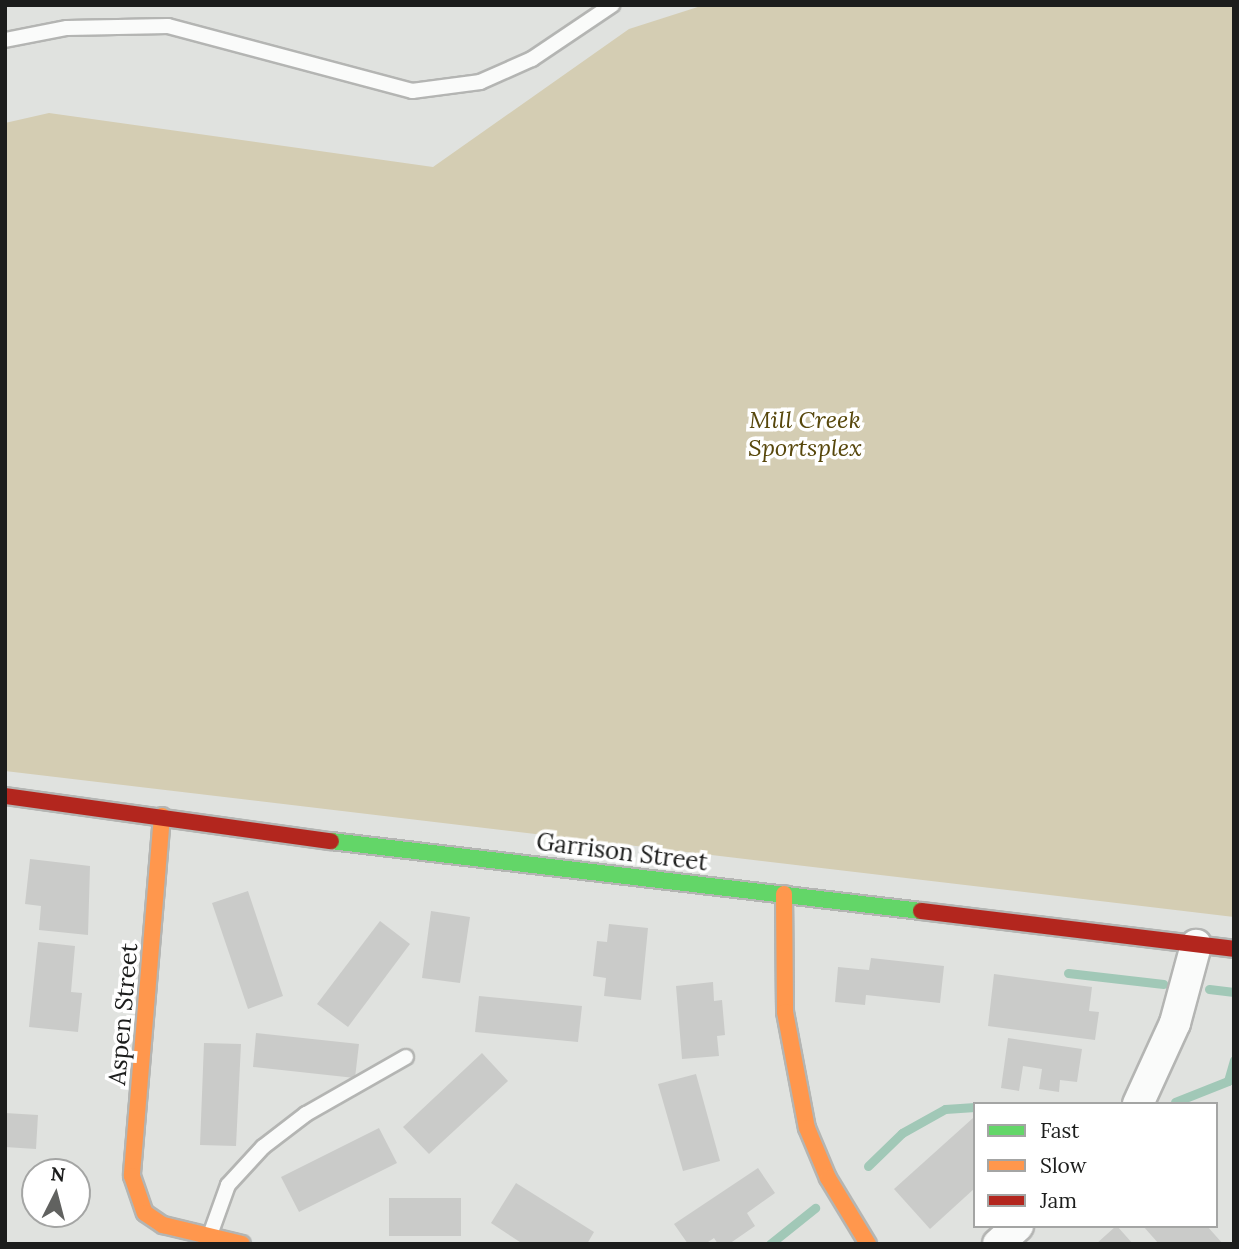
<!DOCTYPE html>
<html>
<head>
<meta charset="utf-8">
<style>
  body { margin:0 }
  #map { position:relative; width:1239px; height:1249px; overflow:hidden; background:#e0e2df; font-family:Lora,serif }
  div>[style] { position:absolute }
  .green>* { inset:0; background:#d4cdb3 }
  .stream>* { height:9px; margin:-4.5px; padding:0 4.5px; transform-origin:4.5px; border-radius:4.5px; background:#a1c8b7 }
  .building>* { inset:0; background:#cacbc9 }
  .roads { filter:drop-shadow(2px 0 #b4b5b3) drop-shadow(-2px 0 #b4b5b3) drop-shadow(0 2px #b4b5b3) drop-shadow(0 -2px #b4b5b3) }
  .lane>* { height:14px; margin:-7px; padding:0 7px; transform-origin:7px; border-radius:7px; background:#fafbfa }
  .street>* { height:30px; margin:-15px; padding:0 15px; transform-origin:15px; border-radius:15px; background:#fafbfa }
  .fast>* { height:16px; margin:-8px; padding:0 8px; transform-origin:8px; border-radius:8px; background:#63d668 }
  .slow>* { height:16px; margin:-8px; padding:0 8px; transform-origin:8px; border-radius:8px; background:#ff974d }
  .jam>* { height:16px; margin:-8px; padding:0 8px; transform-origin:8px; border-radius:8px; background:#b3261e }
  span { translate:-50% -50%; white-space:nowrap; text-align:center; line-height:1.15; -webkit-text-stroke:7px #fff; paint-order:stroke }
  .park-label { font-size:24px; color:#57470b; font-style:italic }
  .street-label { font-size:24px; color:#1c1d1c }
  .frame { position:absolute; inset:0; border:7px solid #1c1d1c; pointer-events:none }
  .legend { position:absolute; left:973px; top:1102px; width:245px; height:126px; box-sizing:border-box; background:#fff; border:2px solid #a4a5a4; margin:0; padding:9px 12px; list-style:none; font-size:21px; color:#1c1d1c }
  .legend li { display:flex; align-items:center; gap:14px; height:35px }
  .legend b { width:35px; border:2px solid #a4a5a4 }
  .north { position:absolute; left:21px; top:1158px; width:70px; height:70px; box-sizing:border-box; background:#fff; border:2px solid #a4a5a4; border-radius:50%; rotate:6deg; font-size:19px; font-weight:700; line-height:28px; text-align:center; color:#1c1d1c }
  .north::after { content:''; display:block; margin:auto; width:24px; height:32px; background:#616260; clip-path:polygon(50% 0,100% 100%,50% 72%,0 100%) }
</style>
</head>
<body>
<div id="map">
  <div class="green">
    <i style="clip-path:polygon(704px 5px,1234px 5px,1234px 917px,5px 771px,5px 123px,49px 113px,433px 167px,629px 29px)"></i>
  </div>
  <div class="stream">
    <i style="left:1068px;top:973px;width:96px;rotate:6.6deg"></i>
    <i style="left:1209px;top:989px;width:25px;rotate:7deg"></i>
    <i style="left:1175px;top:1102px;width:57px;rotate:-21.6deg"></i>
    <i style="left:1228px;top:1081px;width:22px;rotate:-74deg"></i>
    <i style="left:868px;top:1166px;width:47px;rotate:-44.1deg"></i>
    <i style="left:902px;top:1133px;width:49px;rotate:-29.2deg"></i>
    <i style="left:945px;top:1109px;width:30px;rotate:-4deg"></i>
    <i style="left:770px;top:1244px;width:58px;rotate:-38.7deg"></i>
  </div>
  <div class="building">
    <i style="clip-path:polygon(30px 859px,90px 866px,88px 935px,39px 930px,41px 906px,25px 904px)"></i>
    <i style="clip-path:polygon(248px 891px,283px 996px,248px 1009px,212px 903px)"></i>
    <i style="clip-path:polygon(431px 911px,470px 917px,460px 983px,422px 978px)"></i>
    <i style="clip-path:polygon(380px 921px,410px 944px,348px 1027px,317px 1004px)"></i>
    <i style="clip-path:polygon(609px 924px,648px 928px,641px 1000px,604px 996px,606px 978px,593px 976px,597px 941px,607px 942px)"></i>
    <i style="clip-path:polygon(38px 942px,75px 946px,71px 992px,82px 993px,78px 1032px,29px 1027px)"></i>
    <i style="clip-path:polygon(871px 958px,944px 966px,940px 1003px,866px 995px,865px 1005px,835px 1002px,838px 967px,869px 970px)"></i>
    <i style="clip-path:polygon(994px 974px,1092px 987px,1089px 1011px,1099px 1012px,1095px 1040px,988px 1026px)"></i>
    <i style="clip-path:polygon(713px 982px,714px 1001px,722px 1000px,725px 1035px,717px 1036px,719px 1056px,682px 1059px,676px 986px)"></i>
    <i style="clip-path:polygon(479px 996px,582px 1006px,578px 1042px,475px 1032px)"></i>
    <i style="clip-path:polygon(256px 1033px,359px 1044px,355px 1078px,253px 1067px)"></i>
    <i style="clip-path:polygon(1008px 1038px,1082px 1049px,1077px 1082px,1060px 1080px,1059px 1092px,1039px 1089px,1042px 1069px,1023px 1066px,1019px 1091px,1001px 1088px)"></i>
    <i style="clip-path:polygon(204px 1043px,241px 1044px,236px 1146px,200px 1145px)"></i>
    <i style="clip-path:polygon(482px 1053px,508px 1081px,429px 1154px,403px 1127px)"></i>
    <i style="clip-path:polygon(696px 1074px,720px 1161px,683px 1171px,658px 1084px)"></i>
    <i style="clip-path:polygon(5px 1113px,38px 1115px,36px 1149px,5px 1147px)"></i>
    <i style="clip-path:polygon(973px 1118px,975px 1188px,930px 1229px,894px 1189px)"></i>
    <i style="clip-path:polygon(379px 1128px,397px 1163px,299px 1212px,281px 1177px)"></i>
    <i style="clip-path:polygon(758px 1168px,775px 1193px,747px 1213px,755px 1226px,729px 1244px,718px 1244px,714px 1238px,705px 1244px,688px 1244px,674px 1224px)"></i>
    <i style="clip-path:polygon(516px 1183px,594px 1232px,587px 1244px,523px 1244px,491px 1223px)"></i>
    <i style="clip-path:polygon(389px 1198px,461px 1198px,461px 1236px,389px 1236px)"></i>
    <i style="clip-path:polygon(1117px 1226px,1133px 1244px,1096px 1244px,1116px 1226px)"></i>
    <i style="clip-path:polygon(1143px 1226px,1207px 1226px,1223px 1244px,1159px 1244px)"></i>
  </div>
  <div class="roads">
    <div class="lane">
      <i style="left:5px;top:40px;width:63px;rotate:-11deg"></i>
      <i style="left:67px;top:28px;width:101px;rotate:-1.1deg"></i>
      <i style="left:168px;top:26px;width:253px;rotate:14.9deg"></i>
      <i style="left:412px;top:91px;width:69px;rotate:-7.5deg"></i>
      <i style="left:480px;top:82px;width:57px;rotate:-23.9deg"></i>
      <i style="left:532px;top:59px;width:97px;rotate:-34deg"></i>
      <i style="left:210px;top:1235px;width:53px;rotate:-70.2deg"></i>
      <i style="left:228px;top:1185px;width:52px;rotate:-47.4deg"></i>
      <i style="left:263px;top:1147px;width:54px;rotate:-37.5deg"></i>
      <i style="left:306px;top:1114px;width:115px;rotate:-29.7deg"></i>
    </div>
    <div class="street">
      <i style="left:1138px;top:1104px;width:89px;rotate:-65.4deg"></i>
      <i style="left:1175px;top:1023px;width:81px;rotate:-74.9deg"></i>
      <i style="left:998px;top:1244px;width:27px;rotate:-42deg"></i>
    </div>
    <div class="fast">
      <i style="left:331px;top:841px;width:594px;rotate:6.77deg"></i>
    </div>
    <div class="slow">
      <i style="left:162px;top:816px;width:361px;rotate:94.8deg"></i>
      <i style="left:132px;top:1176px;width:39px;rotate:71deg"></i>
      <i style="left:145px;top:1213px;width:22px;rotate:34deg"></i>
      <i style="left:163px;top:1225px;width:81px;rotate:13.5deg"></i>
      <i style="left:784px;top:894px;width:118px;rotate:89.5deg"></i>
      <i style="left:785px;top:1012px;width:118px;rotate:79.3deg"></i>
      <i style="left:807px;top:1128px;width:54px;rotate:67.2deg"></i>
      <i style="left:828px;top:1178px;width:77px;rotate:58.8deg"></i>
    </div>
    <div class="jam">
      <i style="left:5px;top:796px;width:329px;rotate:7.9deg"></i>
      <i style="left:921px;top:911px;width:315px;rotate:6.9deg"></i>
    </div>
  </div>
  <div class="park-label">
    <span style="left:805px;top:434px">Mill Creek<br>Sportsplex</span>
  </div>
  <div class="street-label">
    <span style="left:622px;top:852px;rotate:7deg">Garrison Street</span>
    <span style="left:123px;top:1014px;rotate:-85deg">Aspen Street</span>
  </div>
  <div class="frame"></div>
  <ul class="legend">
  <li><b style="height:9px;background:#63d668"></b>Fast</li>
  <li><b style="height:9px;background:#ff974d"></b>Slow</li>
  <li><b style="height:9px;background:#b3261e"></b>Jam</li>
  </ul>
  <div class="north">N</div>
</div>
</body>
</html>
